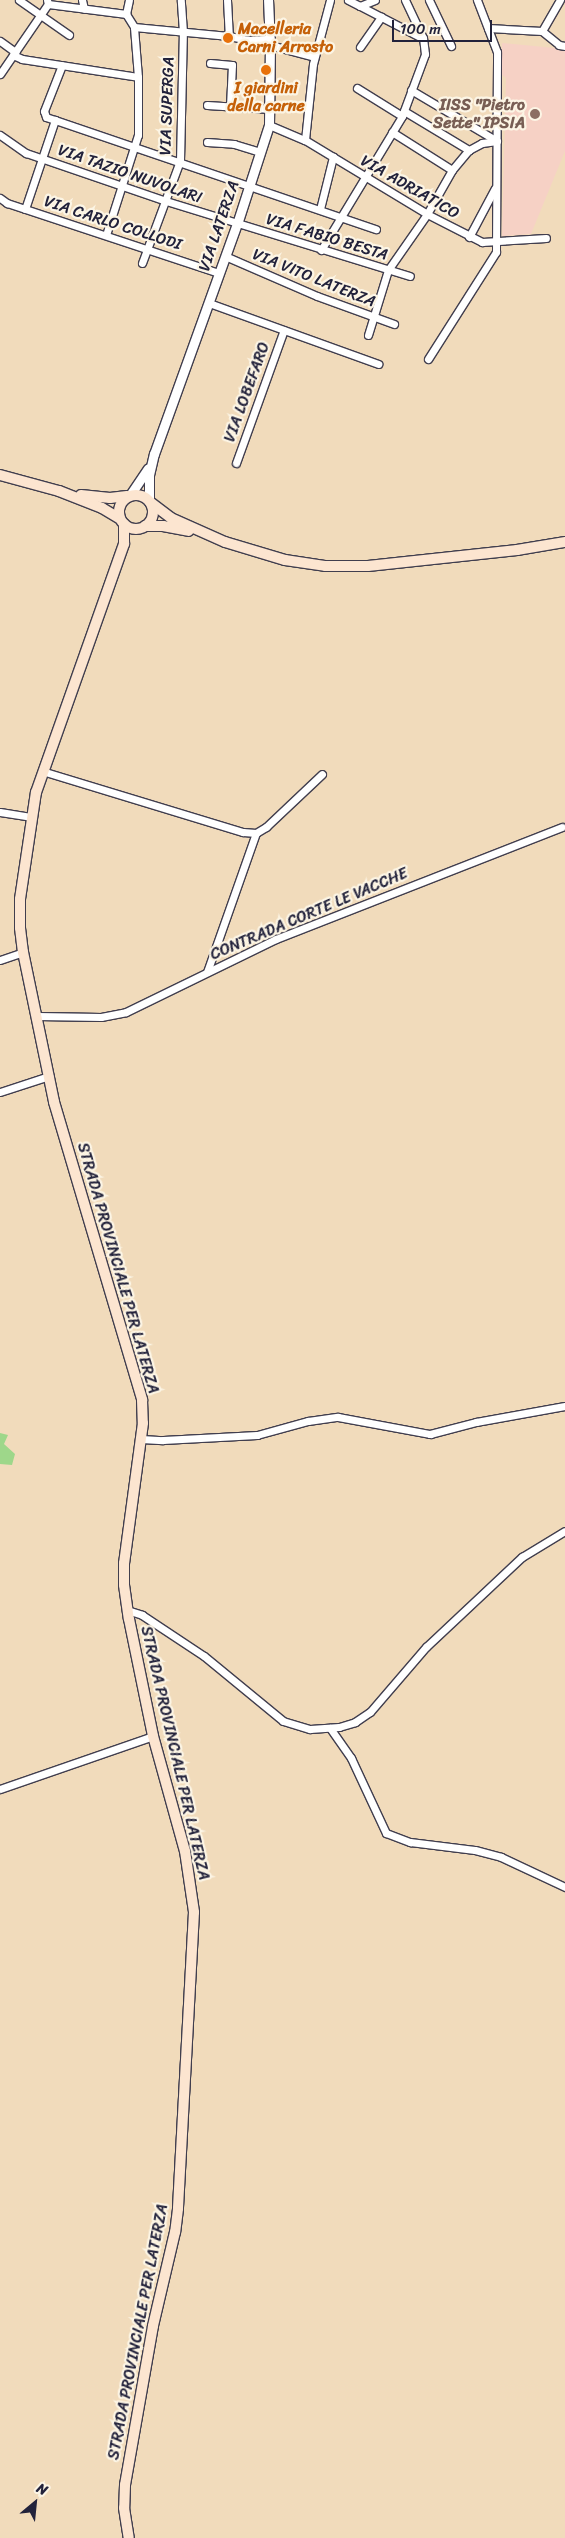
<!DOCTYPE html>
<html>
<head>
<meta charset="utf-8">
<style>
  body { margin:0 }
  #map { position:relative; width:565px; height:2538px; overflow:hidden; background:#f1dbbb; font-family:Sriracha,sans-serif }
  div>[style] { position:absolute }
  .built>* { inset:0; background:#f6d1c5 }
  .green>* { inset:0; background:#9ed78a }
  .roads { filter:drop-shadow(1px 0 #413e4e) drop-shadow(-1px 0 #413e4e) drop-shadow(0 1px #413e4e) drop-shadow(0 -1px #413e4e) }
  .minor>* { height:7px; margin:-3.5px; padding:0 3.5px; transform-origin:3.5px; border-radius:3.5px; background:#fff }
  .tertiary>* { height:9px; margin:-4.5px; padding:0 4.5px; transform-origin:4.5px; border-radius:4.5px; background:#fff }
  .secondary>* { height:10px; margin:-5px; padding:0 5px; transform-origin:5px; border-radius:5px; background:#fce5d0 }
  .secondary>.ring { margin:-5px; padding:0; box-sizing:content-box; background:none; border:10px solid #fce5d0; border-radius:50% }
  .dots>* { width:14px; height:14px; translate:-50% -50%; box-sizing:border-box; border:2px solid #fcf5e5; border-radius:50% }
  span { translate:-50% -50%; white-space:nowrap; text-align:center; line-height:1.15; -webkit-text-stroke:4.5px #fcf5e5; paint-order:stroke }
  .food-label { font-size:16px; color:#c56008; font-weight:700 }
  .left { translate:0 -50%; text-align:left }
  .education-label { font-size:16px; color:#785e54; font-weight:700 }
  .right { translate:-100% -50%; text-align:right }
  .street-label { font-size:16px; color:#22223b }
  .north { position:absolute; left:10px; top:2478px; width:50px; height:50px; -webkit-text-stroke:4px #fcf5e5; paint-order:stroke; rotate:28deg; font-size:14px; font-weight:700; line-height:20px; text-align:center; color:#22223b }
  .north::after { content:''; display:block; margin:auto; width:18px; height:22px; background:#22223b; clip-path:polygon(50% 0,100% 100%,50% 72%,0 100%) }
  .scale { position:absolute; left:392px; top:20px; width:100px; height:22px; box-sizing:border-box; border:2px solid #22223b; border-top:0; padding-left:6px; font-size:15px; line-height:18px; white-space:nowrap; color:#22223b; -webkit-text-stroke:4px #fcf5e5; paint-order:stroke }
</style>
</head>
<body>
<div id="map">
  <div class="built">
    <i style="clip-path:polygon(502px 43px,565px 49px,565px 151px,531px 234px,502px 236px,506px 78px,501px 74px)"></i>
  </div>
  <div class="green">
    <i style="clip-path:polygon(0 1433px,8px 1435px,4px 1444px,15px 1454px,12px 1465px,0 1464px)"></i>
  </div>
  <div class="roads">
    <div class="minor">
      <i style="left:19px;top:0;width:61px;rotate:35deg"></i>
      <i style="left:82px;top:0;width:9px;rotate:77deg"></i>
      <i style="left:227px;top:0;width:36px;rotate:87deg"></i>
      <i style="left:348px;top:0;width:13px;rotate:27deg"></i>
      <i style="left:360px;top:6px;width:16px;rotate:-22deg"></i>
      <i style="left:429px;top:0;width:51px;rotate:64.4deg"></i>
      <i style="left:48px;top:4px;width:79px;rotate:7.3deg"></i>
      <i style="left:126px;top:14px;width:15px;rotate:58deg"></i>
      <i style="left:134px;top:27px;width:95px;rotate:5.4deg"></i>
      <i style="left:229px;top:36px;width:19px;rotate:12deg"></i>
      <i style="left:248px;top:40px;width:22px;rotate:-3deg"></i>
      <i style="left:360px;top:6px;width:70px;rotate:27.3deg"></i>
      <i style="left:126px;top:14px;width:14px;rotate:-78deg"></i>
      <i style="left:488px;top:28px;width:54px;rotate:3.2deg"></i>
      <i style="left:542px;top:31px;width:22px;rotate:39deg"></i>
      <i style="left:559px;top:45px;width:6px;rotate:9deg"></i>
      <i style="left:542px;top:31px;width:36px;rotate:-60deg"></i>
      <i style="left:0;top:41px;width:19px;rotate:36deg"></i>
      <i style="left:270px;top:45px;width:42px;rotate:15deg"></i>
      <i style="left:360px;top:47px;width:37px;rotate:-55deg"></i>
      <i style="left:13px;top:55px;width:10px;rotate:24deg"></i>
      <i style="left:22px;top:59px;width:117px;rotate:8.8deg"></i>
      <i style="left:210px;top:63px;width:22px;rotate:5deg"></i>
      <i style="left:232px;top:65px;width:41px;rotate:92.8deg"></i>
      <i style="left:0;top:74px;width:85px;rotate:-55.6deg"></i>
      <i style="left:48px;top:4px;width:4px;rotate:-104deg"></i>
      <i style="left:357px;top:88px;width:53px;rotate:31.9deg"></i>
      <i style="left:411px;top:90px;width:100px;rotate:30.7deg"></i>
      <i style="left:207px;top:105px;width:63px;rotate:3.6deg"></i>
      <i style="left:404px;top:111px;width:76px;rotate:31deg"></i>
      <i style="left:55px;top:120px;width:339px;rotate:18.8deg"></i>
      <i style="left:269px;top:125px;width:39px;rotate:23deg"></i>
      <i style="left:305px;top:140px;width:143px;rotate:31.2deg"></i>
      <i style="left:427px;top:214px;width:62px;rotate:27deg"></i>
      <i style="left:482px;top:242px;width:64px;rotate:-3.6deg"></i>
      <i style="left:392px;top:132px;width:71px;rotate:32.3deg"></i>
      <i style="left:0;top:135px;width:32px;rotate:35deg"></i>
      <i style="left:26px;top:153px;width:148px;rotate:18.9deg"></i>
      <i style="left:166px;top:201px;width:255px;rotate:17.1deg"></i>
      <i style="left:305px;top:140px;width:76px;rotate:-84deg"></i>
      <i style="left:313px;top:64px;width:66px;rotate:-75.1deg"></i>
      <i style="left:207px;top:142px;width:27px;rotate:4deg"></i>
      <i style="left:234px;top:144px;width:27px;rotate:17deg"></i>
      <i style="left:0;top:198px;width:9px;rotate:36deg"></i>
      <i style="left:7px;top:203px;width:223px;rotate:18.3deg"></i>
      <i style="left:25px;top:209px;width:94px;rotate:-71.4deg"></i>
      <i style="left:55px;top:120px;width:9px;rotate:-162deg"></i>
      <i style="left:46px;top:117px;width:6px;rotate:-108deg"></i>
      <i style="left:44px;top:111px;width:49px;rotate:-68.6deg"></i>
      <i style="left:320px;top:209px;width:54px;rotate:-76deg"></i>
      <i style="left:106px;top:235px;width:105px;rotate:-72.3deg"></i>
      <i style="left:138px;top:135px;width:58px;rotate:-90deg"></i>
      <i style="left:138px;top:77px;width:50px;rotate:-94.6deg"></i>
      <i style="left:469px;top:237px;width:55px;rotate:-62deg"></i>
      <i style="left:321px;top:250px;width:157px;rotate:-58.8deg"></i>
      <i style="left:402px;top:116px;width:66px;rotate:-69.6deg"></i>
      <i style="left:425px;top:54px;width:16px;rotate:-97deg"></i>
      <i style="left:423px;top:38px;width:42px;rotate:-115.3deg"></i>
      <i style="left:225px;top:256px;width:100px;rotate:23.5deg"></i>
      <i style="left:317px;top:296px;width:82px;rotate:20deg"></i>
      <i style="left:142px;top:263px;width:109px;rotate:-69.6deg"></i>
      <i style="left:180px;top:161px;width:129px;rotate:-88.7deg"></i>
      <i style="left:183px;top:32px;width:32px;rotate:-94deg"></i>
      <i style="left:209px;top:303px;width:180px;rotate:19.8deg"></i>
      <i style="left:368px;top:335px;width:68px;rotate:-72.9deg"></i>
      <i style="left:388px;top:270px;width:68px;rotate:-55.1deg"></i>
      <i style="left:427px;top:214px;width:51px;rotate:-60.4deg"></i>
      <i style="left:452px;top:170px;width:26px;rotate:-50deg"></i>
      <i style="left:469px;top:150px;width:15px;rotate:-28deg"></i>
      <i style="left:482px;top:143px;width:15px;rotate:-8deg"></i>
      <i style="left:428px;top:359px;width:127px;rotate:-57.6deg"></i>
      <i style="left:496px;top:252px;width:200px;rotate:-89.7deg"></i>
      <i style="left:497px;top:52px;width:56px;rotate:-111deg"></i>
      <i style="left:236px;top:463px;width:141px;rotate:-70.2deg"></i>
      <i style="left:42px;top:771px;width:210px;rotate:16.9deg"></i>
      <i style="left:243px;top:832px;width:13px;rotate:4deg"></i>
      <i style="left:256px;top:833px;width:12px;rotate:-31deg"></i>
      <i style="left:266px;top:827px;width:77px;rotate:-43.4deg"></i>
      <i style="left:0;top:812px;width:31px;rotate:9deg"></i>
      <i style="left:0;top:960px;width:24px;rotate:-19deg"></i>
      <i style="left:207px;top:972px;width:147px;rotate:-70.6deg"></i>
      <i style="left:37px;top:1016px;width:64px;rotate:0.9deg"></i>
      <i style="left:101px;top:1017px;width:25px;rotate:-11deg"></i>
      <i style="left:126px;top:1012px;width:167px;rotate:-26deg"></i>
      <i style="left:276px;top:939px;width:307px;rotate:-21.4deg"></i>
      <i style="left:0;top:1092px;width:52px;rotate:-18.1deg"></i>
      <i style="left:141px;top:1439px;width:22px;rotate:3deg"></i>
      <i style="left:163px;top:1440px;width:94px;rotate:-3deg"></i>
      <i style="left:257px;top:1435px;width:53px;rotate:-15.4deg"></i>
      <i style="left:308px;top:1421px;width:30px;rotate:-8deg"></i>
      <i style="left:338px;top:1417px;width:94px;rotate:10.5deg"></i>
      <i style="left:430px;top:1434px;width:48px;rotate:-14.6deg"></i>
      <i style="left:476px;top:1422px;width:90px;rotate:-10.2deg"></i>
      <i style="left:127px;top:1610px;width:16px;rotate:18deg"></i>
      <i style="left:142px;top:1615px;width:74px;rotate:33.5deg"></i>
      <i style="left:204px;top:1656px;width:102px;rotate:39.4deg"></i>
      <i style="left:283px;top:1721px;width:28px;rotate:17deg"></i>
      <i style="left:310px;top:1729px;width:29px;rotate:-4deg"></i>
      <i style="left:339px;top:1727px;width:17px;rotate:-17deg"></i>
      <i style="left:355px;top:1722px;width:18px;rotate:-34deg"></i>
      <i style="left:370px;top:1712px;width:86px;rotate:-49.3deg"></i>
      <i style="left:426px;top:1647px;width:132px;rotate:-43.2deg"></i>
      <i style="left:522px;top:1557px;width:50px;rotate:-31.2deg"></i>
      <i style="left:330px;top:1728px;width:37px;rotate:55deg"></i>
      <i style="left:351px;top:1758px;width:83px;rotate:65deg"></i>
      <i style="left:386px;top:1833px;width:26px;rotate:21deg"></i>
      <i style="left:410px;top:1842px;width:65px;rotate:7deg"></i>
      <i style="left:475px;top:1850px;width:27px;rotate:15deg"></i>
      <i style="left:501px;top:1857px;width:71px;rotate:25.1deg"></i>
      <i style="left:0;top:1789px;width:162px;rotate:-19.1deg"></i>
    </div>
    <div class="tertiary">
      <i style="left:130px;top:495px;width:32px;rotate:-56deg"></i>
      <i style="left:149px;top:501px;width:26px;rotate:-90deg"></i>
      <i style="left:149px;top:475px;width:22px;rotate:-77deg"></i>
      <i style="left:154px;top:454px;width:245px;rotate:-70.2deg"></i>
      <i style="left:237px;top:224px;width:104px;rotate:-72.1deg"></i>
      <i style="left:269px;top:125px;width:80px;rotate:-89.3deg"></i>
      <i style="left:270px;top:45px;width:45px;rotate:-92.5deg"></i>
    </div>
    <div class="secondary">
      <i style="left:0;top:475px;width:61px;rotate:15.2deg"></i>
      <i style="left:59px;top:491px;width:46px;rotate:21.6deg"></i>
      <i style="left:102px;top:508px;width:21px;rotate:31deg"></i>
      <i class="ring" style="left:119px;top:495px;width:24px;height:24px"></i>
      <i style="left:81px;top:495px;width:29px;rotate:6deg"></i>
      <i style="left:110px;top:498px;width:17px;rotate:-7deg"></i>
      <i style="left:150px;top:502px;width:26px;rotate:37deg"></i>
      <i style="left:171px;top:518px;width:59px;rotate:24deg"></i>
      <i style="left:225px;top:542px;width:63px;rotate:16.7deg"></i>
      <i style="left:285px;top:560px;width:40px;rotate:8.5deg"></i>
      <i style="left:325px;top:566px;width:43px"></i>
      <i style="left:368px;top:566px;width:150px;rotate:-6.1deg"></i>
      <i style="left:517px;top:550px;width:49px;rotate:-9.5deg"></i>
      <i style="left:124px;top:524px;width:20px;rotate:90deg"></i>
      <i style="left:124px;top:544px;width:263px;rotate:109.5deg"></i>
      <i style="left:36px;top:792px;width:108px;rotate:98.5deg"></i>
      <i style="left:20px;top:899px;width:29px;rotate:90deg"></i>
      <i style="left:20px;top:928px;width:24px;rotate:83deg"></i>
      <i style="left:23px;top:952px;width:153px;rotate:78.3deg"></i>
      <i style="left:54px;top:1102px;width:311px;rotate:73.5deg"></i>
      <i style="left:142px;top:1400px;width:23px;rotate:88deg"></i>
      <i style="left:143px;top:1423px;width:141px;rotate:97.7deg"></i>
      <i style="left:124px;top:1563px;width:22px;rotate:90deg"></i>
      <i style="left:124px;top:1585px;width:34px;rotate:82deg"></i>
      <i style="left:129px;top:1619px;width:119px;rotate:78.4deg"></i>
      <i style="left:153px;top:1736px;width:119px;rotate:74.5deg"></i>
      <i style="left:185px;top:1851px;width:62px;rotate:81.6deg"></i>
      <i style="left:194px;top:1912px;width:297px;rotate:93.1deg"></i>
      <i style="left:178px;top:2209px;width:23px;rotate:97deg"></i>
      <i style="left:175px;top:2232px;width:97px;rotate:103.2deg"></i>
      <i style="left:153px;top:2326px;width:161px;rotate:100deg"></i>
      <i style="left:125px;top:2485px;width:23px;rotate:92deg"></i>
      <i style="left:124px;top:2508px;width:30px;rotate:81deg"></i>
      <i style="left:145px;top:526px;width:18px"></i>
      <i style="left:163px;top:526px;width:26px;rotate:11deg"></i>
    </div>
  </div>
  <div class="dots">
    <i style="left:228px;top:38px;background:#e8710a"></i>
    <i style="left:266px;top:70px;background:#e8710a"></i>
    <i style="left:535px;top:114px;background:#8d6e63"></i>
  </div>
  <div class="food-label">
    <span class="left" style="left:238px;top:38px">Macelleria<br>Carni Arrosto</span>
    <span style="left:266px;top:97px">I giardini<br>della carne</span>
  </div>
  <div class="education-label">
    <span class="right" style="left:525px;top:114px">IISS "Pietro<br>Sette" IPSIA</span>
  </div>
  <div class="street-label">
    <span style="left:167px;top:106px;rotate:-88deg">VIA SUPERGA</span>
    <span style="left:130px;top:174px;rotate:19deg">VIA TAZIO NUVOLARI</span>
    <span style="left:410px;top:187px;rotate:30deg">VIA ADRIATICO</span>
    <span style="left:113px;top:223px;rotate:18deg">VIA CARLO COLLODI</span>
    <span style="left:219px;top:226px;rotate:-71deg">VIA LATERZA</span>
    <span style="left:327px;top:237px;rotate:17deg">VIA FABIO BESTA</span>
    <span style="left:314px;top:278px;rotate:22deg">VIA VITO LATERZA</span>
    <span style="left:247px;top:392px;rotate:-70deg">VIA LOBEFARO</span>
    <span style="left:309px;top:914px;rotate:-23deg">CONTRADA CORTE LE VACCHE</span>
    <span style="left:118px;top:1268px;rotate:74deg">STRADA PROVINCIALE PER LATERZA</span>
    <span style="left:175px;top:1753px;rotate:77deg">STRADA PROVINCIALE PER LATERZA</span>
    <span style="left:138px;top:2332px;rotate:-79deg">STRADA PROVINCIALE PER LATERZA</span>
  </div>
  <div class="north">N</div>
  <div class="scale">100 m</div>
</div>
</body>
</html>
